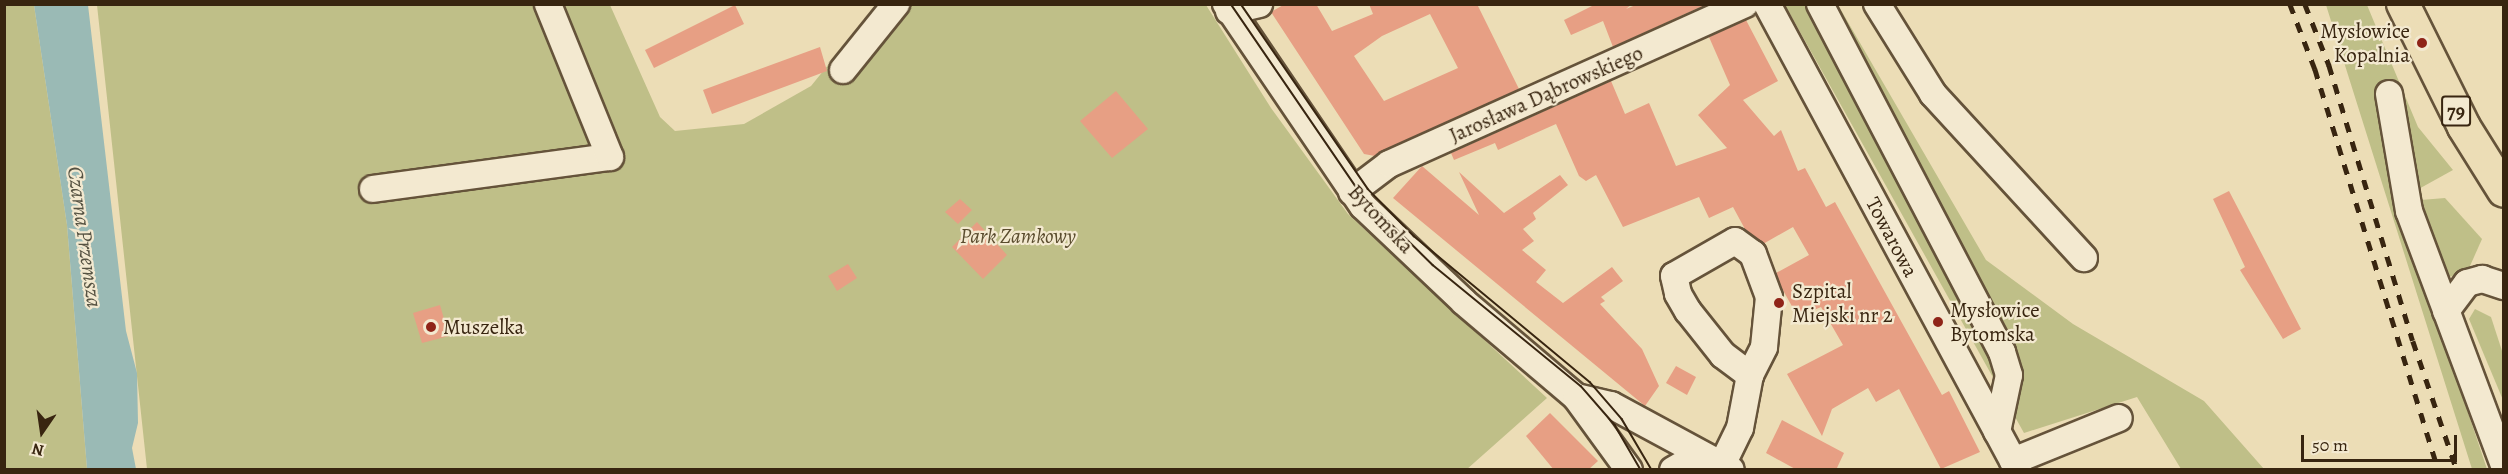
<!DOCTYPE html>
<html>
<head>
<meta charset="utf-8">
<style>
  body { margin:0 }
  #map { position:relative; width:2508px; height:474px; overflow:hidden; background:#ecddb6; font-family:Alegreya,serif }
  div>[style] { position:absolute }
  .green>* { inset:0; background:#bfbf88 }
  .water>* { inset:0; background:#9abab5 }
  .building>* { inset:0; background:#e79f84 }
  .roads { filter:drop-shadow(2px 0 #65533a) drop-shadow(-2px 0 #65533a) drop-shadow(0 2px #65533a) drop-shadow(0 -2px #65533a) }
  .minor>* { height:26px; margin:-13px; padding:0 13px; transform-origin:13px; border-radius:13px; background:#f3e9d0 }
  .major>* { height:32px; margin:-16px; padding:0 16px; transform-origin:16px; border-radius:16px; background:#ecddb6 }
  .tram>* { height:1.5px; margin:-0.75px; padding:0 0.75px; transform-origin:0.75px; border-radius:0.75px; background:#382510 }
  .rail>* { height:4.5px; margin-top:-2.25px; transform-origin:0; background:repeating-linear-gradient(90deg,#382510 0 10px,transparent 0 20px) }
  .dots>* { width:16px; height:16px; translate:-50% -50%; box-sizing:border-box; border:3px solid #f3e9d0; border-radius:50% }
  span { translate:-50% -50%; white-space:nowrap; text-align:center; line-height:1.15; -webkit-text-stroke:4.5px #f3e9d0; paint-order:stroke }
  .shield-label span { padding:2px 4px; background:#f3e9d0; border:2px solid; border-radius:4px; -webkit-text-stroke-width:0 }
  .shield-label { font-size:20px; color:#382510; font-weight:700 }
  .poi-label { font-size:21px; color:#382510 }
  .right { translate:-100% -50%; text-align:right }
  .left { translate:0 -50%; text-align:left }
  .street-label { font-size:21px; color:#382510 }
  .park-label { font-size:21px; color:#5a4c2e; font-style:italic }
  .water-label { font-size:22px; color:#555242; font-style:italic }
  .frame { position:absolute; inset:0; border:6px solid #382510; pointer-events:none }
  .north { position:absolute; left:12px; top:402px; width:60px; height:60px; -webkit-text-stroke:4px #f3e9d0; paint-order:stroke; rotate:193deg; font-size:16px; font-weight:700; line-height:24px; text-align:center; color:#382510 }
  .north::after { content:''; display:block; margin:auto; width:21px; height:27px; background:#382510; clip-path:polygon(50% 0,100% 100%,50% 72%,0 100%) }
  .scale { position:absolute; left:2301px; top:435px; width:156px; height:27px; box-sizing:border-box; border:3px solid #382510; border-top:0; padding-left:8px; font-size:18px; line-height:21px; white-space:nowrap; color:#382510; -webkit-text-stroke:4px #f3e9d0; paint-order:stroke }
</style>
</head>
<body>
<div id="map">
  <div class="green">
    <i style="clip-path:polygon(4px 5px,34px 5px,67px 225px,87px 469px,5px 469px)"></i>
    <i style="clip-path:polygon(97px 5px,610px 5px,660px 117px,675px 131px,744px 124px,811px 86px,877px 5px,1206px 5px,1271px 108px,1348px 214px,1547px 398px,1466px 470px,147px 469px)"></i>
    <i style="clip-path:polygon(1785px 5px,1838px 5px,1986px 260px,2073px 324px,2204px 401px,2264px 469px,2181px 469px,2137px 397px,2024px 433px)"></i>
    <i style="clip-path:polygon(2326px 5px,2367px 5px,2418px 127px,2453px 170px,2397px 201px,2487px 469px,2472px 469px)"></i>
    <i style="clip-path:polygon(2445px 198px,2482px 239px,2466px 275px,2445px 277px,2421px 200px)"></i>
    <i style="clip-path:polygon(2475px 309px,2491px 317px,2503px 354px,2503px 400px,2469px 319px)"></i>
  </div>
  <div class="water">
    <i style="clip-path:polygon(34px 5px,88px 5px,126px 331px,137px 373px,138px 423px,132px 448px,136px 469px,87px 469px,67px 225px)"></i>
  </div>
  <div class="building">
    <i style="clip-path:polygon(evenodd,1285px 4px,1316px 4px,1332px 31px,1373px 14px,1369px 4px,1477px 4px,1519px 89px,1375px 156px,1364px 154px,1271px 12px,1285px 4px,1430px 14px,1458px 68px,1384px 101px,1354px 56px,1382px 36px,1430px 14px)"></i>
    <i style="clip-path:polygon(1596px 4px,1632px 4px,1626px 9px,1638px 4px,1707px 4px,1613px 47px,1603px 21px,1571px 35px,1564px 20px)"></i>
    <i style="clip-path:polygon(735px 5px,744px 24px,654px 68px,645px 50px)"></i>
    <i style="clip-path:polygon(1746px 20px,1778px 81px,1743px 100px,1774px 136px,1781px 130px,1798px 171px,1805px 168px,1826px 207px,1835px 202px,1942px 395px,1949px 391px,1980px 452px,1941px 469px,1899px 389px,1876px 402px,1868px 388px,1832px 409px,1822px 436px,1787px 374px,1843px 345px,1821px 307px,1798px 317px,1780px 285px,1776px 273px,1809px 255px,1793px 227px,1763px 244px,1746px 231px,1733px 207px,1709px 218px,1699px 197px,1623px 227px,1596px 175px,1586px 181px,1579px 176px,1556px 124px,1498px 150px,1495px 143px,1454px 160px,1451px 153px,1611px 81px,1625px 114px,1649px 103px,1676px 166px,1727px 148px,1698px 115px,1730px 85px,1709px 37px)"></i>
    <i style="clip-path:polygon(820px 47px,827px 71px,712px 114px,703px 90px)"></i>
    <i style="clip-path:polygon(1116px 91px,1148px 129px,1112px 158px,1080px 121px)"></i>
    <i style="clip-path:polygon(1422px 166px,1479px 215px,1459px 172px,1504px 213px,1560px 175px,1568px 185px,1533px 213px,1536px 219px,1523px 229px,1534px 241px,1522px 250px,1546px 270px,1536px 282px,1563px 303px,1612px 267px,1623px 281px,1601px 297px,1605px 301px,1600px 304px,1642px 349px,1659px 386px,1645px 406px,1393px 198px)"></i>
    <i style="clip-path:polygon(2229px 191px,2301px 329px,2283px 339px,2240px 270px,2245px 267px,2213px 199px)"></i>
    <i style="clip-path:polygon(960px 199px,972px 210px,958px 224px,945px 212px)"></i>
    <i style="clip-path:polygon(977px 222px,1007px 255px,983px 279px,952px 247px)"></i>
    <i style="clip-path:polygon(848px 264px,857px 278px,837px 291px,828px 276px)"></i>
    <i style="clip-path:polygon(440px 305px,449px 336px,422px 343px,413px 313px)"></i>
    <i style="clip-path:polygon(1676px 366px,1696px 377px,1687px 395px,1666px 383px)"></i>
    <i style="clip-path:polygon(1550px 413px,1598px 461px,1588px 470px,1554px 470px,1526px 436px)"></i>
    <i style="clip-path:polygon(1782px 420px,1844px 453px,1836px 470px,1797px 470px,1766px 453px)"></i>
  </div>
  <div class="roads">
    <div class="minor">
      <i style="left:1226px;top:4px;width:244px;rotate:55.9deg"></i>
      <i style="left:1363px;top:206px;width:139px;rotate:43.5deg"></i>
      <i style="left:1464px;top:302px;width:147px;rotate:40.3deg"></i>
      <i style="left:1576px;top:397px;width:90px;rotate:54deg"></i>
      <i style="left:1767px;top:4px;width:529px;rotate:61.69deg"></i>
      <i style="left:1820px;top:4px;width:393px;rotate:62.4deg"></i>
      <i style="left:2002px;top:352px;width:24px;rotate:73deg"></i>
      <i style="left:2009px;top:375px;width:58px;rotate:101.9deg"></i>
      <i style="left:1877px;top:4px;width:106px;rotate:58.1deg"></i>
      <i style="left:1933px;top:94px;width:223px;rotate:47.4deg"></i>
      <i style="left:1229px;top:11px;width:31px;rotate:-13deg"></i>
      <i style="left:843px;top:70px;width:85px;rotate:-51.2deg"></i>
      <i style="left:2389px;top:94px;width:119px;rotate:80.3deg"></i>
      <i style="left:2409px;top:211px;width:271px;rotate:69.5deg"></i>
      <i style="left:373px;top:189px;width:239px;rotate:-7.7deg"></i>
      <i style="left:610px;top:157px;width:165px;rotate:-112.1deg"></i>
      <i style="left:1352px;top:192px;width:46px;rotate:-37.1deg"></i>
      <i style="left:1389px;top:164px;width:390px;rotate:-24.2deg"></i>
      <i style="left:2446px;top:311px;width:35px;rotate:-53deg"></i>
      <i style="left:2467px;top:283px;width:16px;rotate:-15deg"></i>
      <i style="left:2482px;top:279px;width:23px;rotate:18deg"></i>
      <i style="left:1576px;top:397px;width:36px;rotate:13deg"></i>
      <i style="left:1611px;top:405px;width:136px;rotate:28.4deg"></i>
      <i style="left:2013px;top:461px;width:114px;rotate:-22.1deg"></i>
      <i style="left:1722px;top:465px;width:41px;rotate:-64.1deg"></i>
      <i style="left:1740px;top:428px;width:54px;rotate:-79.3deg"></i>
      <i style="left:1750px;top:375px;width:31px;rotate:-63deg"></i>
      <i style="left:1764px;top:347px;width:50px;rotate:-84.3deg"></i>
      <i style="left:1769px;top:297px;width:46px;rotate:-110.4deg"></i>
      <i style="left:1753px;top:254px;width:22px;rotate:-144deg"></i>
      <i style="left:1735px;top:241px;width:70px;rotate:150.2deg"></i>
      <i style="left:1674px;top:276px;width:18px;rotate:77deg"></i>
      <i style="left:1678px;top:294px;width:20px;rotate:60deg"></i>
      <i style="left:1688px;top:311px;width:56px;rotate:51.5deg"></i>
      <i style="left:1723px;top:355px;width:34px;rotate:37deg"></i>
      <i style="left:1673px;top:470px;width:32px;rotate:-30deg"></i>
    </div>
    <div class="major">
      <i style="left:2403px;top:4px;width:137px;rotate:63.6deg"></i>
      <i style="left:2464px;top:127px;width:75px;rotate:58deg"></i>
    </div>
  </div>
  <div class="tram">
    <i style="left:1231px;top:4px;width:230px;rotate:55.6deg"></i>
    <i style="left:1361px;top:194px;width:101px;rotate:44.6deg"></i>
    <i style="left:1433px;top:265px;width:191px;rotate:39.3deg"></i>
    <i style="left:1581px;top:386px;width:52px;rotate:48.9deg"></i>
    <i style="left:1615px;top:425px;width:52px;rotate:60deg"></i>
    <i style="left:1241px;top:4px;width:224px;rotate:55.5deg"></i>
    <i style="left:1368px;top:189px;width:66px;rotate:45.6deg"></i>
    <i style="left:1414px;top:236px;width:229px;rotate:39.7deg"></i>
    <i style="left:1590px;top:382px;width:49px;rotate:49.1deg"></i>
    <i style="left:1622px;top:419px;width:59px;rotate:59.5deg"></i>
  </div>
  <div class="rail">
    <i style="left:2290px;top:4px;width:70px;rotate:69deg"></i>
    <i style="left:2315px;top:69px;width:419px;rotate:72.9deg"></i>
    <i style="left:2305px;top:4px;width:66px;rotate:68.5deg"></i>
    <i style="left:2329px;top:65px;width:288px;rotate:73.1deg"></i>
    <i style="left:2413px;top:341px;width:136px;rotate:71.2deg"></i>
  </div>
  <div class="dots">
    <i style="left:2422px;top:43px;background:#8f2418"></i>
    <i style="left:1779px;top:303px;background:#8f2418"></i>
    <i style="left:1938px;top:322px;background:#8f2418"></i>
    <i style="left:431px;top:327px;background:#8f2418"></i>
  </div>
  <div class="shield-label">
    <span style="left:2456px;top:111px">79</span>
  </div>
  <div class="poi-label">
    <span class="right" style="left:2410px;top:43px">Mysłowice<br>Kopalnia</span>
    <span class="left" style="left:1792px;top:303px">Szpital<br>Miejski nr 2</span>
    <span class="left" style="left:1950px;top:322px">Mysłowice<br>Bytomska</span>
    <span class="left" style="left:443px;top:327px">Muszelka</span>
  </div>
  <div class="street-label">
    <span style="left:1546px;top:94px;rotate:-24deg">Jarosława Dąbrowskiego</span>
    <span style="left:1381px;top:219px;rotate:47deg">Bytomska</span>
    <span style="left:1892px;top:237px;rotate:62deg">Towarowa</span>
  </div>
  <div class="park-label">
    <span style="left:1018px;top:236px">Park Zamkowy</span>
  </div>
  <div class="water-label">
    <span style="left:84px;top:237px;rotate:82deg">Czarna Przemsza</span>
  </div>
  <div class="frame"></div>
  <div class="north">N</div>
  <div class="scale">50 m</div>
</div>
</body>
</html>
